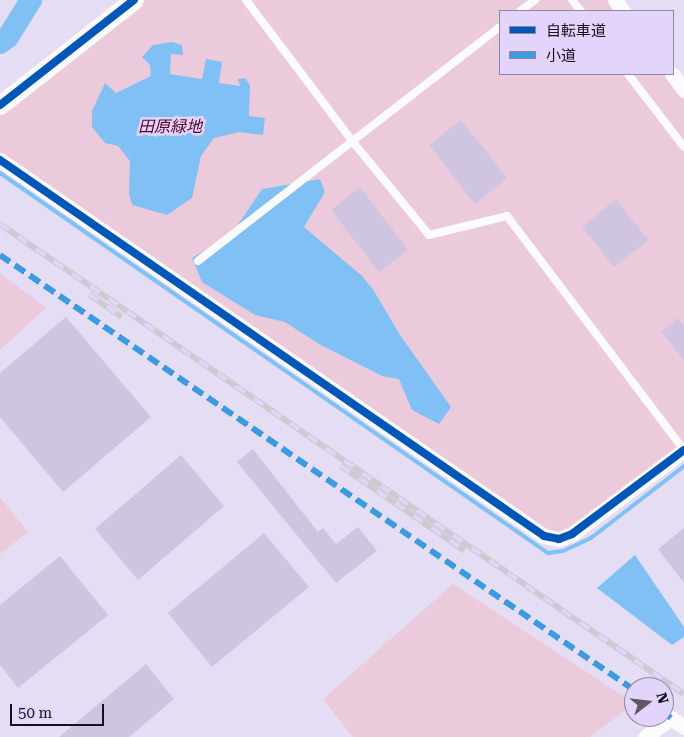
<!DOCTYPE html>
<html>
<head>
<meta charset="utf-8">
<style>
  body { margin:0 }
  #map { position:relative; width:684px; height:737px; overflow:hidden; background:#e5ddf3; font-family:"Roboto Serif","Noto Sans JP",serif }
  div>[style] { position:absolute }
  .green>* { inset:0; background:#ebcadb }
  .water>* { inset:0; background:#81c0f4 }
  .stream>* { height:4px; margin:-2px; padding:0 2px; transform-origin:2px; border-radius:2px; background:#81c0f4 }
  .river>* { height:22px; margin:-11px; padding:0 11px; transform-origin:11px; border-radius:11px; background:#81c0f4 }
  .building>* { inset:0; background:#cfc5e0 }
  .service>* { height:8px; margin:-4px; padding:0 4px; transform-origin:4px; border-radius:4px; background:#fbfafd }
  .minor>* { height:15px; margin:-7.5px; padding:0 7.5px; transform-origin:7.5px; border-radius:7.5px; background:#fbfafd }
  .tertiary>* { height:19px; margin:-9.5px; padding:0 9.5px; transform-origin:9.5px; border-radius:9.5px; background:#fbfafd }
  .rail>* { height:5.5px; margin-top:-2.75px; transform-origin:0; background:repeating-linear-gradient(90deg,#e3d4fc 0 11px,#ccc9cf 0 22px); box-sizing:border-box; border-block:1px solid #ccc9cf }
  .quiet>* { height:6px; margin-top:-3px; transform-origin:0; background:repeating-linear-gradient(90deg,#3b9ae0 0 12px,transparent 0 18px) }
  .cycleway>* { height:8px; margin:-4px; padding:0 4px; transform-origin:4px; border-radius:4px; background:#0057b8 }
  span { translate:-50% -50%; white-space:nowrap; text-align:center; line-height:1.15; -webkit-text-stroke:5px #e3d4fc; paint-order:stroke }
  .park-label { font-size:16px; color:#550126; font-style:italic }
  .legend { position:absolute; left:499px; top:10px; width:175px; height:65px; box-sizing:border-box; background:#e3d4fc; border:1px solid #9186a3; margin:0; padding:6px 9px; list-style:none; font-size:15px; color:#16101e }
  .legend li { display:flex; align-items:center; gap:10px; height:25px }
  .legend b { width:25px; border:1px solid #9186a3 }
  .north { position:absolute; left:624px; top:677px; width:50px; height:50px; box-sizing:border-box; background:#e3d4fc; border:1px solid #9186a3; border-radius:50%; rotate:74deg; font-size:14px; font-weight:700; line-height:20px; text-align:center; color:#16101e }
  .north::after { content:''; display:block; margin:auto; width:18px; height:22px; background:#5e5869; clip-path:polygon(50% 0,100% 100%,50% 72%,0 100%) }
  .scale { position:absolute; left:10px; top:704px; width:94px; height:22px; box-sizing:border-box; border:2px solid #16101e; border-top:0; padding-left:6px; font-size:15px; line-height:18px; white-space:nowrap; color:#16101e; -webkit-text-stroke:4px #e3d4fc; paint-order:stroke }
</style>
</head>
<body>
<div id="map">
  <div class="green">
    <i style="clip-path:polygon(134px 0,617px 0,626px 11px,500px 11px,500px 74px,673px 74px,684px 85px,684px 444px,572px 534px,553px 538px,0 160px,0 105px)"></i>
    <i style="clip-path:polygon(0 273px,46px 308px,0 350px)"></i>
    <i style="clip-path:polygon(0 497px,28px 532px,0 554px)"></i>
    <i style="clip-path:polygon(453px 584px,634px 703px,634px 704px,590px 737px,353px 737px,323px 699px)"></i>
  </div>
  <div class="water">
    <i style="clip-path:polygon(172px 42px,182px 45px,183px 55px,171px 54px,170px 74px,202px 79px,206px 59px,222px 62px,219px 83px,240px 86px,238px 79px,245px 78px,250px 85px,249px 116px,265px 118px,263px 135px,239px 132px,214px 138px,201px 156px,192px 198px,167px 215px,132px 205px,129px 193px,130px 161px,118px 146px,105px 143px,92px 127px,92px 111px,105px 83px,116px 93px,151px 76px,150px 65px,142px 57px,153px 45px)"></i>
    <i style="clip-path:polygon(320px 179px,325px 192px,304px 227px,362px 276px,374px 291px,400px 335px,451px 407px,439px 424px,412px 410px,399px 379px,382px 376px,319px 344px,285px 322px,255px 315px,202px 282px,192px 258px,231px 235px,262px 189px)"></i>
    <i style="clip-path:polygon(635px 555px,684px 627px,684px 637px,672px 645px,597px 588px)"></i>
  </div>
  <div class="stream">
    <i style="left:0;top:173px;width:667px;rotate:34.74deg"></i>
    <i style="left:548px;top:553px;width:15px;rotate:-8deg"></i>
    <i style="left:563px;top:551px;width:31px;rotate:-25deg"></i>
    <i style="left:591px;top:538px;width:118px;rotate:-37.7deg"></i>
  </div>
  <div class="river">
    <i style="left:0;top:43px;width:10px;rotate:-37deg"></i>
    <i style="left:8px;top:37px;width:44px;rotate:-58.1deg"></i>
  </div>
  <div class="building">
    <i style="clip-path:polygon(461px 120px,507px 178px,475px 204px,429px 145px)"></i>
    <i style="clip-path:polygon(360px 187px,408px 250px,379px 272px,331px 210px)"></i>
    <i style="clip-path:polygon(616px 199px,648px 240px,614px 267px,582px 227px)"></i>
    <i style="clip-path:polygon(66px 317px,151px 417px,63px 492px,0 417px,0 373px)"></i>
    <i style="clip-path:polygon(678px 318px,684px 326px,684px 360px,661px 332px)"></i>
    <i style="clip-path:polygon(253px 449px,318px 532px,323px 528px,336px 544px,358px 527px,377px 551px,336px 583px,237px 462px)"></i>
    <i style="clip-path:polygon(181px 455px,224px 506px,138px 580px,95px 529px)"></i>
    <i style="clip-path:polygon(684px 528px,684px 583px,658px 549px)"></i>
    <i style="clip-path:polygon(264px 533px,309px 587px,212px 667px,168px 613px)"></i>
    <i style="clip-path:polygon(60px 556px,108px 615px,18px 688px,0 665px,0 605px)"></i>
    <i style="clip-path:polygon(146px 664px,174px 699px,129px 737px,59px 737px)"></i>
  </div>
  <div class="service">
    <i style="left:246px;top:0;width:178px;rotate:53deg"></i>
    <i style="left:353px;top:142px;width:120px;rotate:50.7deg"></i>
    <i style="left:429px;top:235px;width:80px;rotate:-13.7deg"></i>
    <i style="left:507px;top:216px;width:293px;rotate:52.9deg"></i>
    <i style="left:572px;top:0;width:14px;rotate:51deg"></i>
    <i style="left:520px;top:11px;width:19px;rotate:-36deg"></i>
    <i style="left:628px;top:74px;width:92px;rotate:52.5deg"></i>
    <i style="left:198px;top:261px;width:382px;rotate:-37.8deg"></i>
  </div>
  <div class="minor">
    <i style="left:615px;top:0;width:14px;rotate:54deg"></i>
    <i style="left:672px;top:74px;width:20px;rotate:53deg"></i>
    <i style="left:0;top:160px;width:661px;rotate:34.65deg"></i>
    <i style="left:544px;top:536px;width:15px;rotate:11deg"></i>
    <i style="left:559px;top:539px;width:14px;rotate:-21deg"></i>
    <i style="left:572px;top:534px;width:140px;rotate:-36.9deg"></i>
    <i style="left:645px;top:737px;width:32px;rotate:-36deg"></i>
    <i style="left:671px;top:718px;width:16px;rotate:35deg"></i>
  </div>
  <div class="tertiary">
    <i style="left:0;top:105px;width:170px;rotate:-38.1deg"></i>
  </div>
  <div class="rail">
    <i style="left:0;top:224px;width:830px;rotate:34.49deg"></i>
    <i style="left:89px;top:294px;width:40px;rotate:34.9deg"></i>
    <i style="left:341px;top:466px;width:150px;rotate:34.4deg"></i>
  </div>
  <div class="quiet">
    <i style="left:0;top:255px;width:769px;rotate:34.45deg"></i>
    <i style="left:664px;top:712px;width:9px;rotate:41deg"></i>
  </div>
  <div class="cycleway">
    <i style="left:0;top:105px;width:170px;rotate:-38.1deg"></i>
    <i style="left:0;top:160px;width:661px;rotate:34.65deg"></i>
    <i style="left:544px;top:536px;width:15px;rotate:11deg"></i>
    <i style="left:559px;top:539px;width:14px;rotate:-21deg"></i>
    <i style="left:572px;top:534px;width:140px;rotate:-36.9deg"></i>
  </div>
  <div class="park-label">
    <span style="left:170px;top:127px">田原緑地</span>
  </div>
  <ul class="legend">
  <li><b style="height:6px;background:#0057b8"></b>自転車道</li>
  <li><b style="height:6px;background:#3b9ae0"></b>小道</li>
  </ul>
  <div class="north">N</div>
  <div class="scale">50 m</div>
</div>
</body>
</html>
